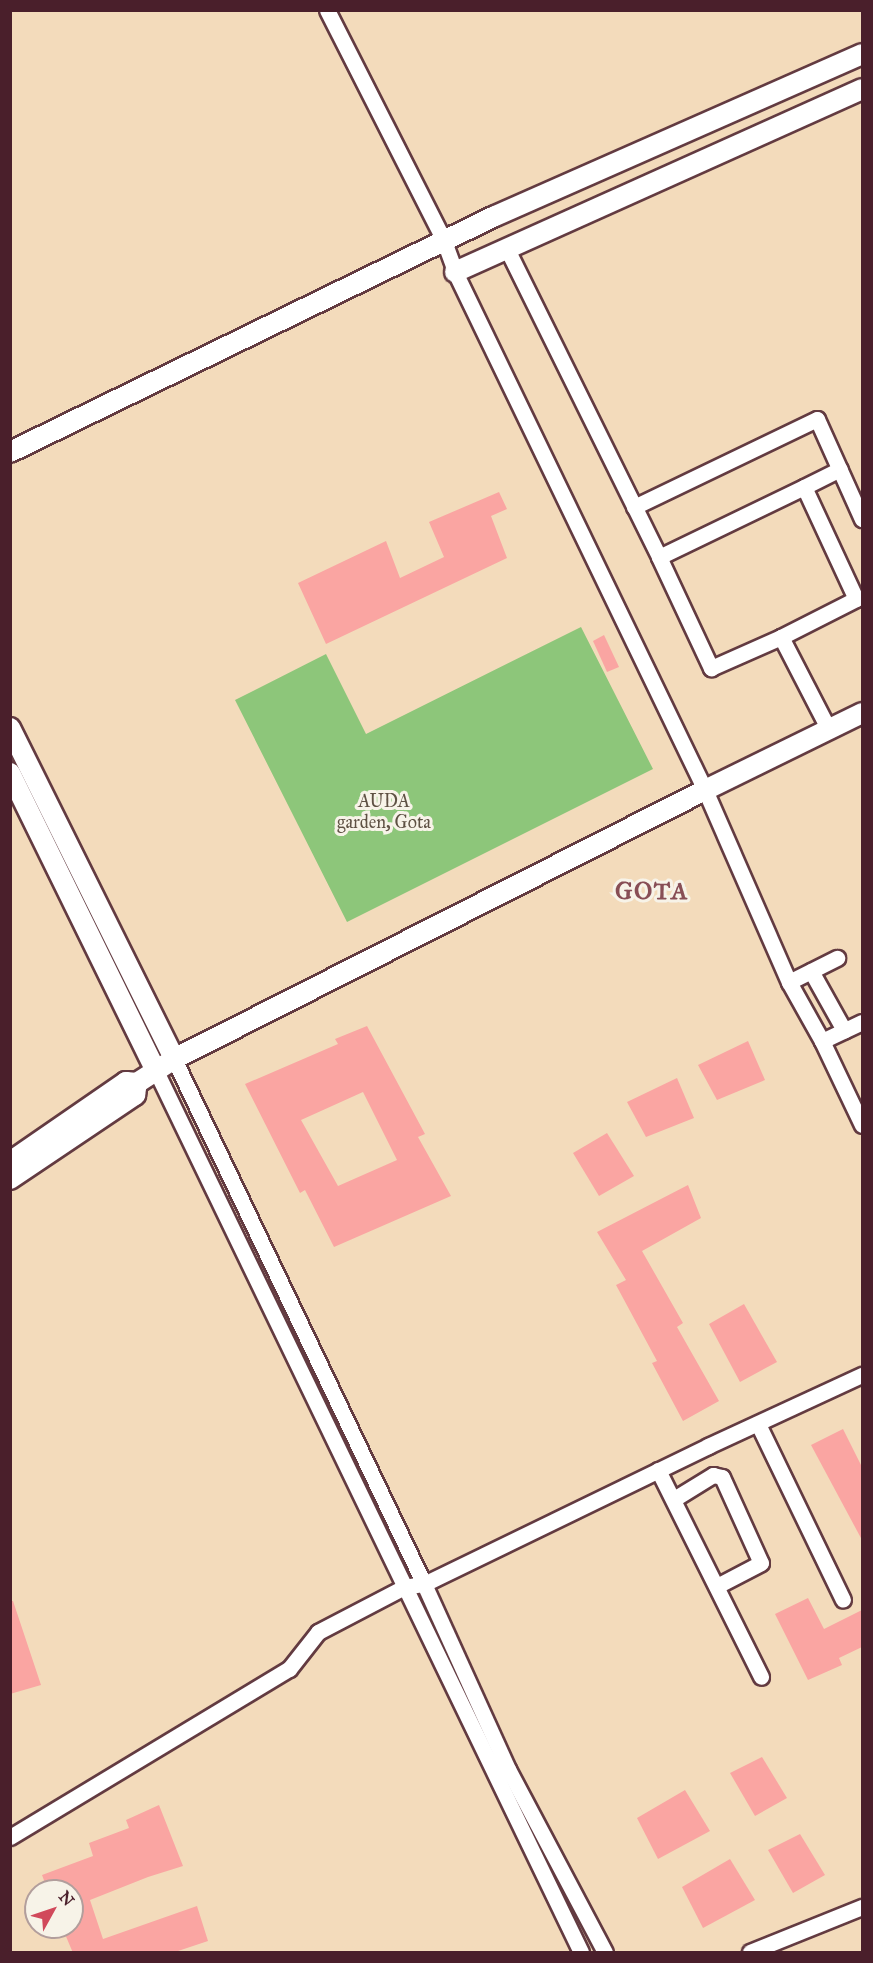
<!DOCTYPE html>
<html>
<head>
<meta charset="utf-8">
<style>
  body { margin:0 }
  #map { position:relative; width:873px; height:1963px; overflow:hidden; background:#f3dbbb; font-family:"IM FELL Great Primer",serif }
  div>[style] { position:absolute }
  .green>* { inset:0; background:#8dc67a }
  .building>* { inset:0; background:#faa5a2 }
  .roads { filter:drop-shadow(2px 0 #633b41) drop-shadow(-2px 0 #633b41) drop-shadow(0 2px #633b41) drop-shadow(0 -2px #633b41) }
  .minor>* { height:15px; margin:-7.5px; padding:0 7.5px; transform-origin:7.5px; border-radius:7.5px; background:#fff }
  .tertiary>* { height:20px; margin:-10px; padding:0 10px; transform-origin:10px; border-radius:10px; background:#fff }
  span { translate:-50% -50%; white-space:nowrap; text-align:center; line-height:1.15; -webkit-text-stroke:6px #f7f3e8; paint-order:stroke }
  .park-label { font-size:18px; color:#5e5143 }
  .district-label { font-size:24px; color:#884e55; font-weight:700; letter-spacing:1.5px }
  .frame { position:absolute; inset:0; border:12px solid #4a1f2b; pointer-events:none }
  .north { position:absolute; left:24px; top:1879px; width:60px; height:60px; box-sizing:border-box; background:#f7f3e8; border:2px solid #b29e9c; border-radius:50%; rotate:50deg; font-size:16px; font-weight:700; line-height:24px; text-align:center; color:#4a1f2b }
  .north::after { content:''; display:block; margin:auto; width:21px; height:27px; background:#d1495b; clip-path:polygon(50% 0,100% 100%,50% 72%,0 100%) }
</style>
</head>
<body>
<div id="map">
  <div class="green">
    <i style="clip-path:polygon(581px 627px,653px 769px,347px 922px,235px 700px,326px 654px,366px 734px)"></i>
  </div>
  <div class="building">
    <i style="clip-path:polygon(499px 492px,507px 509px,491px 516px,507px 558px,326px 644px,298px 583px,386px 541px,400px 578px,444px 557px,429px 522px)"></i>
    <i style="clip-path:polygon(604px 635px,619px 667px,607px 672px,593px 641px)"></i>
    <i style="clip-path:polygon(evenodd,367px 1026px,425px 1134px,418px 1137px,451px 1196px,334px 1247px,305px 1190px,300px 1193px,245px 1084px,338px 1044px,335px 1039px,367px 1026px,363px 1092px,397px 1160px,338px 1186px,301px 1120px,363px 1092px)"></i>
    <i style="clip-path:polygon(748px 1041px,765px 1080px,717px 1100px,698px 1065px)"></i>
    <i style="clip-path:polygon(677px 1078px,694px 1118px,646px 1137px,627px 1102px)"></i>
    <i style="clip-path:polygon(607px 1133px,634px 1176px,599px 1196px,573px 1153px)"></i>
    <i style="clip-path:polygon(688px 1185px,701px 1218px,642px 1251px,683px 1323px,677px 1327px,719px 1401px,683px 1421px,652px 1363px,657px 1361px,616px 1285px,626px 1280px,597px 1232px)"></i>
    <i style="clip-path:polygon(744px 1304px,777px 1362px,740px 1382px,709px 1324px)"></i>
    <i style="clip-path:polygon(843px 1429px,862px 1467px,862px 1540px,811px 1445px)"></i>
    <i style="clip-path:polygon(808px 1598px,824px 1629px,862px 1610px,862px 1647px,839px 1658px,842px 1665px,808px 1680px,775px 1614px)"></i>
    <i style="clip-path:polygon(10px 1601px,13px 1601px,41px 1685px,10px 1694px)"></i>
    <i style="clip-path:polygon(762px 1757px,787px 1798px,755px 1816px,730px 1773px)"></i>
    <i style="clip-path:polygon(685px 1790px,710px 1831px,658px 1859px,637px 1818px)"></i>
    <i style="clip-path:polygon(159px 1805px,183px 1866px,148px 1877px,90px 1900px,103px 1939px,197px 1906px,208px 1941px,172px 1953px,73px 1953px,62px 1927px,72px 1927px,72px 1891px,48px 1891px,42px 1875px,93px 1856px,89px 1843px,129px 1828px,126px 1820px)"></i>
    <i style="clip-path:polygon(800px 1834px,825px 1875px,793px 1893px,768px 1850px)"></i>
    <i style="clip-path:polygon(730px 1859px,755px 1900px,703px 1928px,682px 1887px)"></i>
  </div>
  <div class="roads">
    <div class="minor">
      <i style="left:327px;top:10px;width:259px;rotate:63.1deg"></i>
      <i style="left:444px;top:241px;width:33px;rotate:70deg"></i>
      <i style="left:455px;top:272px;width:575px;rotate:64.24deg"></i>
      <i style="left:705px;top:790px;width:210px;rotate:66.4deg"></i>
      <i style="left:789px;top:982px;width:68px;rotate:60.8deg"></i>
      <i style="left:822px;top:1041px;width:93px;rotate:64.5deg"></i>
      <i style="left:507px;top:249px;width:343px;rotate:63.7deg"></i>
      <i style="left:804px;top:487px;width:40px;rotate:-26.6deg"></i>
      <i style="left:634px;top:507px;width:203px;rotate:-25.7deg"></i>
      <i style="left:817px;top:419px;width:110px;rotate:65.8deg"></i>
      <i style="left:781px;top:637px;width:84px;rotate:-26.9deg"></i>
      <i style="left:856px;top:599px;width:123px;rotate:-114.9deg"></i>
      <i style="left:804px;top:487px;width:161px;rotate:154.2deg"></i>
      <i style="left:659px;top:557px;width:123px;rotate:64.9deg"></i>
      <i style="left:711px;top:668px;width:77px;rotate:-23.9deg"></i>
      <i style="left:781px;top:637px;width:105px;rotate:62.7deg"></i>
      <i style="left:811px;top:971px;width:68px;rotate:60.8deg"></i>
      <i style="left:789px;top:982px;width:54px;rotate:-26.6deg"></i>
      <i style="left:822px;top:1041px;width:44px;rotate:-25.4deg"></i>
      <i style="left:174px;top:1059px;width:581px;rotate:64.54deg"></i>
      <i style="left:424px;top:1584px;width:203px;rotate:65.6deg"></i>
      <i style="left:508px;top:1769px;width:207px;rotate:62.1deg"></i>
      <i style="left:156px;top:1071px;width:978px;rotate:64.25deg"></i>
      <i style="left:758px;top:1424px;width:195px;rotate:64.2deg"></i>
      <i style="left:658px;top:1470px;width:231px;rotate:63.5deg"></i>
      <i style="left:674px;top:1499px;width:46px;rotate:-31.6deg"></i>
      <i style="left:713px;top:1475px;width:9px;rotate:13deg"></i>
      <i style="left:722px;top:1477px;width:94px;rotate:65.6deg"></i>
      <i style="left:761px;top:1563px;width:50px;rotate:152.4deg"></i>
      <i style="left:10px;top:1837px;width:326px;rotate:-31.1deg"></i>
      <i style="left:289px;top:1669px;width:47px;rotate:-51.9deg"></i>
      <i style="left:318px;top:1632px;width:97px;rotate:-27.6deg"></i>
      <i style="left:404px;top:1587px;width:20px;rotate:-9deg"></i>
      <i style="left:424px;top:1584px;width:316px;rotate:-25.9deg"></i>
      <i style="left:708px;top:1446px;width:170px;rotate:-24.8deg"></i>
      <i style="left:750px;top:1952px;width:121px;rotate:-21.9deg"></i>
    </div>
    <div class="tertiary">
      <i style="left:455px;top:272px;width:446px;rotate:-24.2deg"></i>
      <i style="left:10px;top:452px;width:539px;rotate:-25.95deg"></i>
      <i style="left:495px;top:216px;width:401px;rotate:-23.8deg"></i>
      <i style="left:10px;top:728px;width:369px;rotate:63.6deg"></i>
      <i style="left:10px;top:773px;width:332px;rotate:63.9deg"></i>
      <i style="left:10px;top:1162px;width:141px;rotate:-34.6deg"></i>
      <i style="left:126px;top:1082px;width:11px;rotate:5deg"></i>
      <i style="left:137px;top:1083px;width:44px;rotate:-33deg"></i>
      <i style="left:174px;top:1059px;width:595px;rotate:-26.87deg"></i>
      <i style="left:705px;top:790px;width:175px;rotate:-26.1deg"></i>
      <i style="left:10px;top:1179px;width:151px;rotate:-33.9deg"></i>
      <i style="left:135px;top:1095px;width:12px;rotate:-81deg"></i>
    </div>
  </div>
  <div class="park-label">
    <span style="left:384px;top:812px">AUDA<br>garden, Gota</span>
  </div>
  <div class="district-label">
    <span style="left:652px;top:892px">GOTA</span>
  </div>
  <div class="frame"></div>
  <div class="north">N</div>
</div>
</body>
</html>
